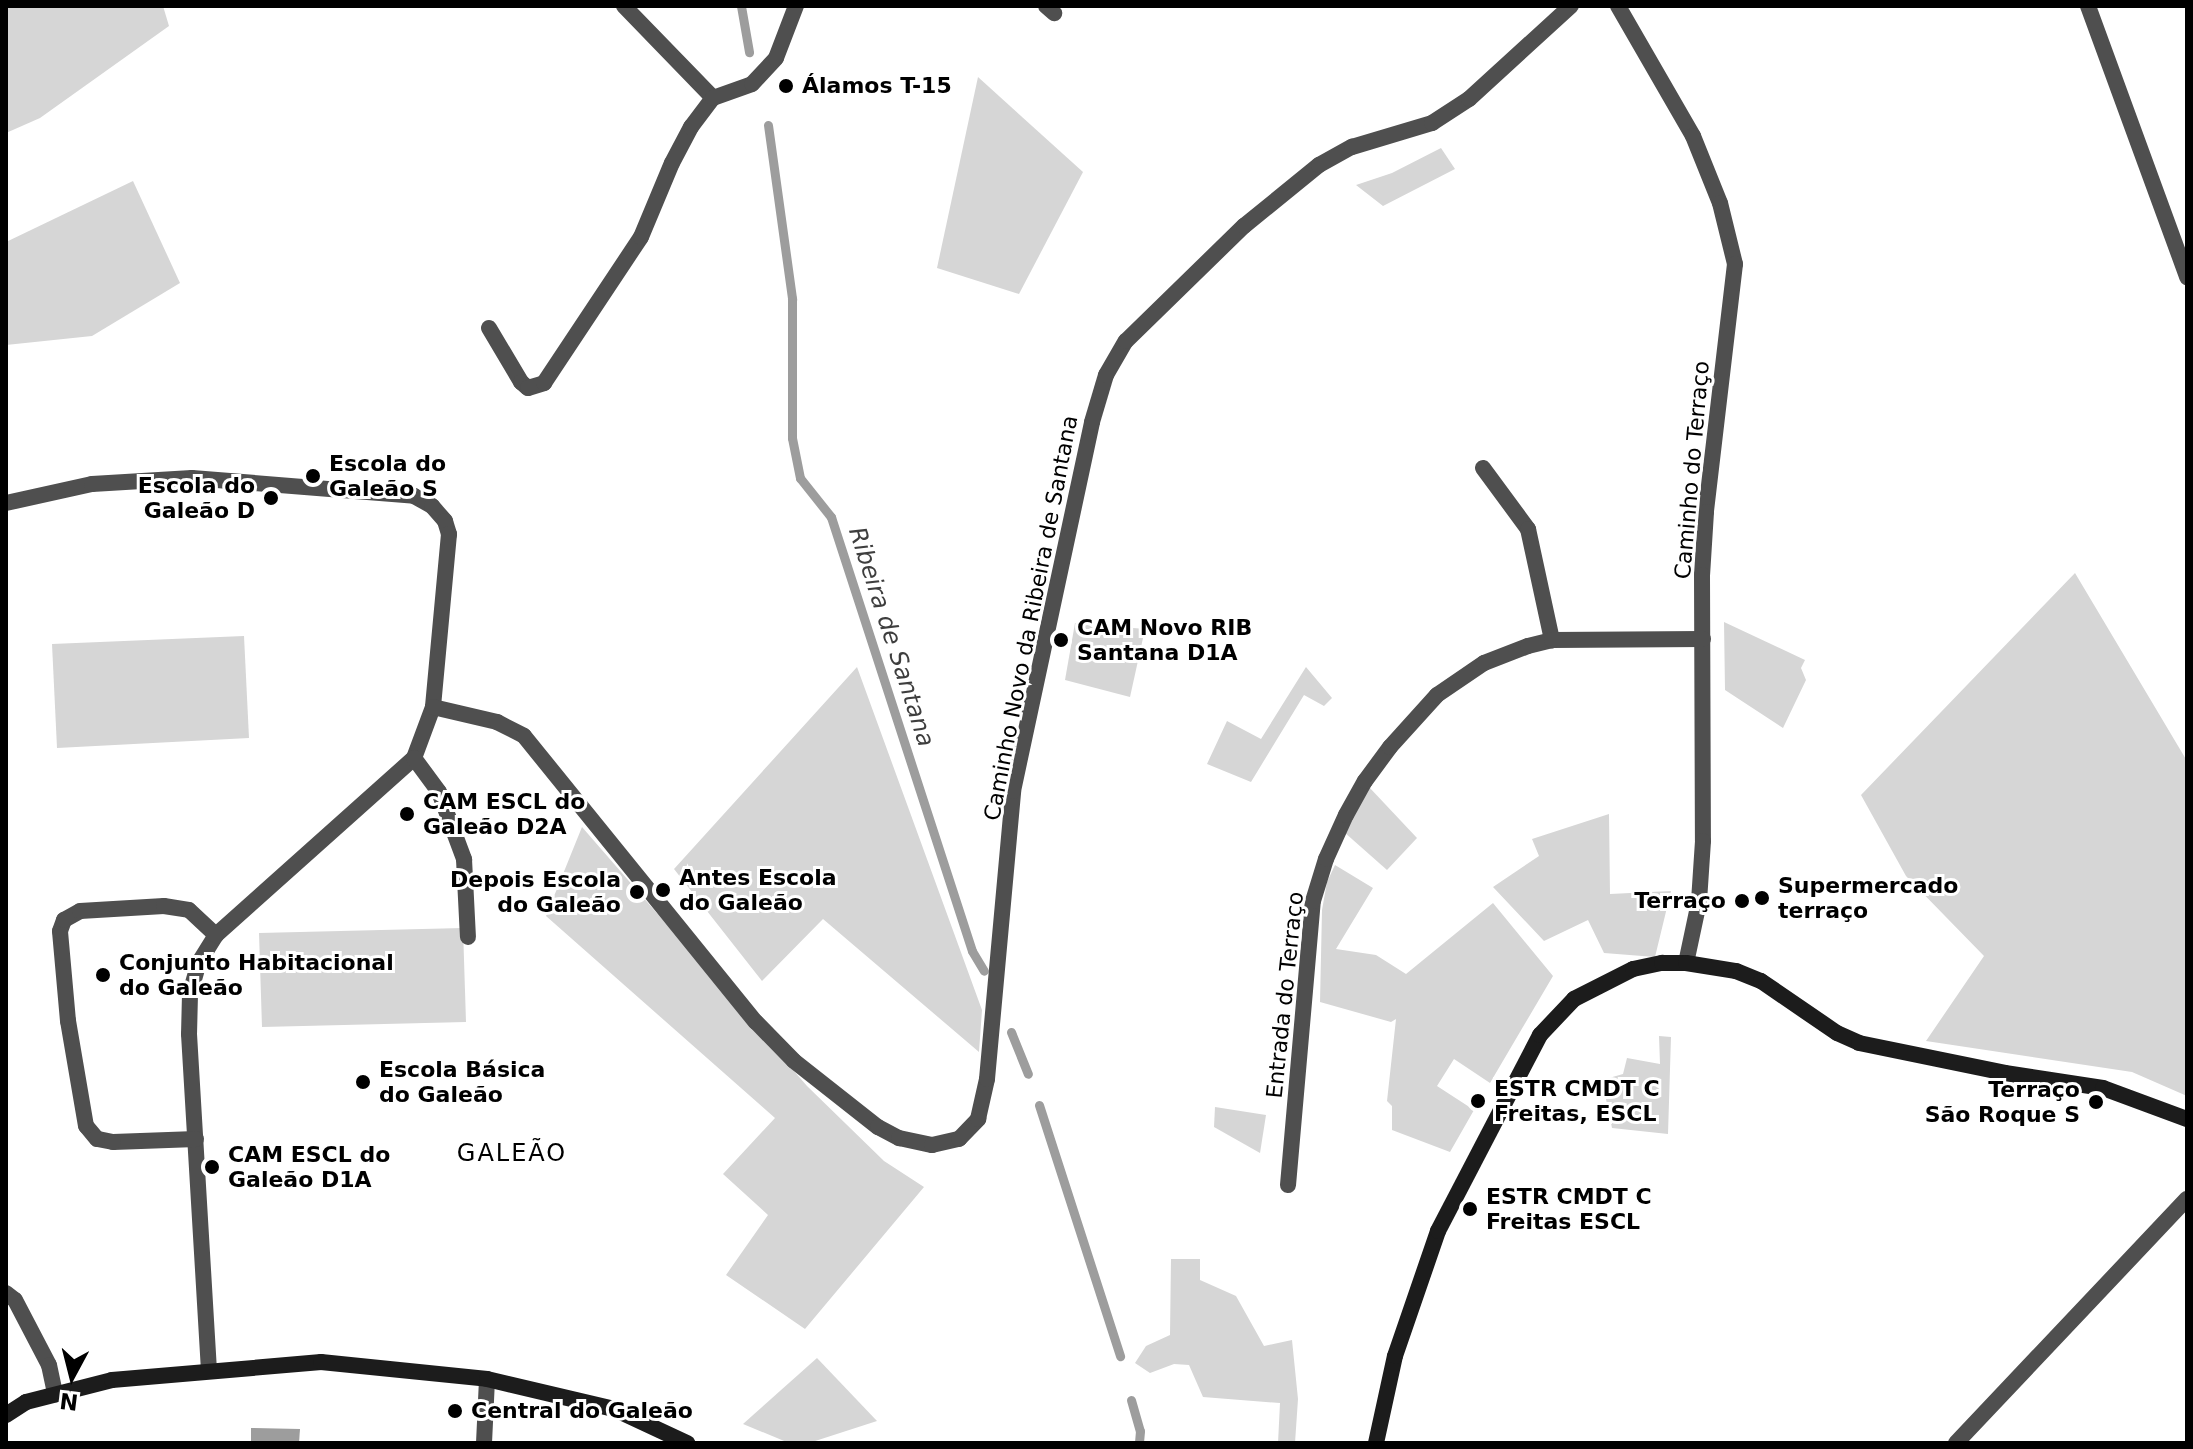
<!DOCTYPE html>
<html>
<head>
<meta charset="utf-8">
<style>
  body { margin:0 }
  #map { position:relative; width:2193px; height:1449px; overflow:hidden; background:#fff; font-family:"DejaVu Sans",sans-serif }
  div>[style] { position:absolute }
  .green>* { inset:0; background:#d6d6d6 }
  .water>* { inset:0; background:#9d9d9d }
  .stream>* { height:9px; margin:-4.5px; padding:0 4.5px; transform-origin:4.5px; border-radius:4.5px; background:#9d9d9d }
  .street>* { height:16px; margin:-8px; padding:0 8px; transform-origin:8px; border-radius:8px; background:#4f4f4f }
  .secondary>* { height:16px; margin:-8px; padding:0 8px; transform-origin:8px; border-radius:8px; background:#1c1c1c }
  .dots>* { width:22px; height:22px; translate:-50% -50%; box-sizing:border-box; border:4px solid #fff; border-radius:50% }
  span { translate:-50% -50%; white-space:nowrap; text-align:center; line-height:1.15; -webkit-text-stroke:6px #fff; paint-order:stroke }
  .poi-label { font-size:22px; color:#000; font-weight:700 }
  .left { translate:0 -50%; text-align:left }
  .right { translate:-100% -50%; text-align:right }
  .street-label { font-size:22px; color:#000 }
  .water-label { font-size:24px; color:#3e3e3e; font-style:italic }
  .neighbourhood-label { font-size:24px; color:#000; letter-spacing:2px }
  .frame { position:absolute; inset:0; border:8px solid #000; pointer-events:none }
  .north { position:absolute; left:32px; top:1337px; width:80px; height:80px; -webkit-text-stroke:6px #fff; paint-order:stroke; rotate:187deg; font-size:22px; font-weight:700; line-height:32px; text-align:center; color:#000 }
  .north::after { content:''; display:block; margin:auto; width:28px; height:36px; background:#000; clip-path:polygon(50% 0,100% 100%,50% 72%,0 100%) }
</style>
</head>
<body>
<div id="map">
  <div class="green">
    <i style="clip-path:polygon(6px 6px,163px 6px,169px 26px,40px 118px,6px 133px)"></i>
    <i style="clip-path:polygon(978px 77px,1083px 172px,1019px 294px,937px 268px)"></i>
    <i style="clip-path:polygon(1441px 148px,1455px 169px,1383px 206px,1356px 185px,1392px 173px)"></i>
    <i style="clip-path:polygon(133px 181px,180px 283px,92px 336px,6px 345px,6px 242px)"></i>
    <i style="clip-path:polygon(2075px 573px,2187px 761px,2187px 1096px,2132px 1072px,1926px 1041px,1984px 956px,1906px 876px,1861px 795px)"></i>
    <i style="clip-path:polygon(1724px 622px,1805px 660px,1801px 668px,1806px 680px,1783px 728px,1725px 690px)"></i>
    <i style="clip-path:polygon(1075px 623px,1145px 629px,1130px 697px,1065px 680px)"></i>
    <i style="clip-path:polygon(244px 636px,249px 738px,57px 748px,52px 644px)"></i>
    <i style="clip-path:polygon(857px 667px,982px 1010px,979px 1052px,823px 919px,762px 981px,674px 869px)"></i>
    <i style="clip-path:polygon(1306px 667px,1332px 698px,1324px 706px,1304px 695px,1251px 782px,1207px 764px,1227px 721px,1261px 739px)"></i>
    <i style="clip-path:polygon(1369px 787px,1417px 838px,1387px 870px,1344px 832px)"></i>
    <i style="clip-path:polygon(1609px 814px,1610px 894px,1671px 891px,1655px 957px,1604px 953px,1588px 920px,1544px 941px,1493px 887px,1539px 856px,1532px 839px)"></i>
    <i style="clip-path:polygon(582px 827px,807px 1086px,884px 1161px,924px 1187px,805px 1329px,726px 1275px,768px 1215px,723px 1174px,775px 1118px,546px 916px)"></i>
    <i style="clip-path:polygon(1335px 865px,1373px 888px,1336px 949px,1376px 955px,1406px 974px,1493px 903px,1553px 976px,1490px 1083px,1454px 1059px,1437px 1086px,1474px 1110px,1450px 1152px,1392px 1130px,1392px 1106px,1387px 1101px,1396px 1019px,1391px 1022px,1320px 1002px,1322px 910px,1327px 882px)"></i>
    <i style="clip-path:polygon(463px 928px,466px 1022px,262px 1027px,259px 933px)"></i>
    <i style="clip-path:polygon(1659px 1036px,1671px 1037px,1668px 1134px,1612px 1128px,1602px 1080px,1623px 1074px,1627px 1058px,1660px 1064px)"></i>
    <i style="clip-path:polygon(1215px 1107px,1266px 1115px,1260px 1153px,1214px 1127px)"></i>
    <i style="clip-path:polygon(1171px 1259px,1200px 1259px,1200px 1280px,1236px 1296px,1264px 1346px,1292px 1340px,1298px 1399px,1295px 1443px,1278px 1443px,1280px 1403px,1203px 1397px,1189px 1365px,1174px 1364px,1150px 1373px,1135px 1363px,1146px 1346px,1170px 1335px)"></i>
    <i style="clip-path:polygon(817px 1358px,877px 1421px,809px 1443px,789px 1443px,743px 1424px)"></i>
  </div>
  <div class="water">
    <i style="clip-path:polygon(251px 1428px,300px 1429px,299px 1443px,251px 1443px)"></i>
  </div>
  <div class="stream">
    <i style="left:741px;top:6px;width:47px;rotate:80.1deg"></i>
    <i style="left:768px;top:125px;width:176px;rotate:82.1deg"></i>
    <i style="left:792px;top:299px;width:139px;rotate:90deg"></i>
    <i style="left:792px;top:438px;width:41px;rotate:78.7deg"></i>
    <i style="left:800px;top:478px;width:50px;rotate:51.5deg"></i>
    <i style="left:831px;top:517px;width:456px;rotate:72deg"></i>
    <i style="left:972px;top:951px;width:23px;rotate:59deg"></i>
    <i style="left:1011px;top:1032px;width:45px;rotate:68deg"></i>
    <i style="left:1039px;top:1105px;width:264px;rotate:72.1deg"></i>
    <i style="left:1131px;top:1400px;width:32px;rotate:74deg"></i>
    <i style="left:1140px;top:1431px;width:12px;rotate:95deg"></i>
  </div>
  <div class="street">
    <i style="left:624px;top:6px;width:128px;rotate:45.9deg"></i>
    <i style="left:1046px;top:6px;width:11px;rotate:41deg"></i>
    <i style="left:1618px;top:6px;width:150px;rotate:60deg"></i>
    <i style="left:1693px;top:136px;width:72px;rotate:68.1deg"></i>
    <i style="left:1720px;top:203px;width:63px;rotate:76.2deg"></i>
    <i style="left:1735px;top:264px;width:250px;rotate:96.7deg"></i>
    <i style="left:1706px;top:512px;width:63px;rotate:93.6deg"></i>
    <i style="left:1702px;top:575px;width:266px;rotate:89.8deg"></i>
    <i style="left:1703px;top:841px;width:61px;rotate:93.8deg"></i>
    <i style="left:1699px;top:902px;width:62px;rotate:102deg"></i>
    <i style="left:2088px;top:6px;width:289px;rotate:69.9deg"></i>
    <i style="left:489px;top:328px;width:63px;rotate:59.3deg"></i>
    <i style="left:521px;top:382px;width:9px;rotate:41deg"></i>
    <i style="left:528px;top:388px;width:17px;rotate:-17deg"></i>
    <i style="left:544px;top:383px;width:175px;rotate:-56.4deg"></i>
    <i style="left:641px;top:237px;width:80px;rotate:-67.3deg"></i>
    <i style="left:672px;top:163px;width:41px;rotate:-62.2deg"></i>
    <i style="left:691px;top:127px;width:36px;rotate:-53deg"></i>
    <i style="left:713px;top:98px;width:41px;rotate:-19.7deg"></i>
    <i style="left:752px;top:84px;width:35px;rotate:-47deg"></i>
    <i style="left:776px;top:58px;width:56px;rotate:-69deg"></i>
    <i style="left:1483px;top:468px;width:76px;rotate:53.6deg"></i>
    <i style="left:1528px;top:529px;width:114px;rotate:77.8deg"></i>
    <i style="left:6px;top:503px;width:88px;rotate:-12.5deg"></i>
    <i style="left:92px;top:484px;width:100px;rotate:-3.4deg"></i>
    <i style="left:192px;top:478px;width:223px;rotate:4.6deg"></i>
    <i style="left:414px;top:496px;width:21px;rotate:29deg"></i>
    <i style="left:432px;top:506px;width:20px;rotate:49deg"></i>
    <i style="left:445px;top:521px;width:14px;rotate:73deg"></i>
    <i style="left:449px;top:534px;width:174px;rotate:95.3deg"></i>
    <i style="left:433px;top:707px;width:54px;rotate:110.4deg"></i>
    <i style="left:414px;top:758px;width:266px;rotate:138.2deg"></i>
    <i style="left:216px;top:935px;width:32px;rotate:122deg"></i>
    <i style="left:199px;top:962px;width:33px;rotate:106deg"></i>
    <i style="left:190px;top:994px;width:40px;rotate:91.4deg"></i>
    <i style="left:189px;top:1034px;width:337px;rotate:86.6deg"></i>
    <i style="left:433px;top:707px;width:66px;rotate:13.2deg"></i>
    <i style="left:497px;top:722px;width:30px;rotate:27deg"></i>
    <i style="left:524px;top:736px;width:368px;rotate:51deg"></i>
    <i style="left:756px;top:1022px;width:54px;rotate:45.7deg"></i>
    <i style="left:794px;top:1061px;width:107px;rotate:38.2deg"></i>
    <i style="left:878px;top:1127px;width:24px;rotate:28deg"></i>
    <i style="left:899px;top:1138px;width:34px;rotate:12deg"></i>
    <i style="left:932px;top:1145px;width:28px;rotate:-13deg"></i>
    <i style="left:959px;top:1139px;width:28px;rotate:-46deg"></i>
    <i style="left:978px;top:1119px;width:41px;rotate:-77.3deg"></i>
    <i style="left:987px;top:1079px;width:289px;rotate:-84.8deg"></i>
    <i style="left:1013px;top:791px;width:377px;rotate:-77.9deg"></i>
    <i style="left:1092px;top:422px;width:49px;rotate:-73.4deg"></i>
    <i style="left:1106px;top:375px;width:39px;rotate:-60deg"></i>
    <i style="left:1126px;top:341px;width:165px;rotate:-44.3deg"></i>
    <i style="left:1244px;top:226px;width:97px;rotate:-39.1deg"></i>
    <i style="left:1319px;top:165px;width:38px;rotate:-29deg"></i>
    <i style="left:1352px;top:147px;width:84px;rotate:-16.7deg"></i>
    <i style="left:1432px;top:123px;width:44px;rotate:-33deg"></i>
    <i style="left:1469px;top:99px;width:138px;rotate:-42.4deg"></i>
    <i style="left:414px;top:758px;width:42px;rotate:53.7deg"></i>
    <i style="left:439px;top:792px;width:72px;rotate:69.5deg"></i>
    <i style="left:464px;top:859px;width:78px;rotate:87.1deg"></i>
    <i style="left:196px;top:1139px;width:83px;rotate:177.9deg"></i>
    <i style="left:113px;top:1142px;width:16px;rotate:-169deg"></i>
    <i style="left:97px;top:1139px;width:17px;rotate:-130deg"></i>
    <i style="left:86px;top:1126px;width:107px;rotate:-99.7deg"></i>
    <i style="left:68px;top:1021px;width:90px;rotate:-95.1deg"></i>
    <i style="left:60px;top:931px;width:12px;rotate:-70deg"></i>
    <i style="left:64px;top:920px;width:18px;rotate:-29deg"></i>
    <i style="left:80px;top:911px;width:84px;rotate:-3.4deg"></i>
    <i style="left:164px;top:906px;width:25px;rotate:9deg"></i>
    <i style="left:189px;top:910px;width:37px;rotate:43deg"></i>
    <i style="left:1288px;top:1185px;width:285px;rotate:-85deg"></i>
    <i style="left:1313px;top:901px;width:44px;rotate:-72.8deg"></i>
    <i style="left:1326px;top:859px;width:48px;rotate:-65.6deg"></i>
    <i style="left:1346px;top:815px;width:39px;rotate:-61deg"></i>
    <i style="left:1365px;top:781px;width:42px;rotate:-53.7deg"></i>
    <i style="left:1390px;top:747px;width:70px;rotate:-47.9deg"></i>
    <i style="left:1437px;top:695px;width:57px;rotate:-34.2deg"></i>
    <i style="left:1484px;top:663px;width:47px;rotate:-21.1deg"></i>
    <i style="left:1528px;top:646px;width:25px;rotate:-14deg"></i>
    <i style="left:1552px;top:640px;width:151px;rotate:-0.4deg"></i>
    <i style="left:6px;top:1293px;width:11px;rotate:38deg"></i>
    <i style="left:15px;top:1300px;width:73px;rotate:62.4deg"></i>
    <i style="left:49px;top:1365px;width:30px;rotate:78deg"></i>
    <i style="left:484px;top:1443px;width:64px;rotate:-87.3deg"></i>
    <i style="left:1956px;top:1443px;width:336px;rotate:-46.6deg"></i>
  </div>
  <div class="secondary">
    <i style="left:6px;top:1415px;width:24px;rotate:-33deg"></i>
    <i style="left:26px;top:1402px;width:89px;rotate:-14.3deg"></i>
    <i style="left:112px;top:1380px;width:210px;rotate:-4.9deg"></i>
    <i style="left:321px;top:1362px;width:167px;rotate:5.8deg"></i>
    <i style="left:487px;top:1379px;width:130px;rotate:13.3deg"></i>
    <i style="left:614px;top:1409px;width:81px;rotate:25deg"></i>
    <i style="left:1376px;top:1443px;width:89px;rotate:-77.7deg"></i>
    <i style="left:1395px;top:1356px;width:132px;rotate:-71deg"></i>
    <i style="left:1438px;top:1231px;width:221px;rotate:-62.5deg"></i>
    <i style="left:1540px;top:1035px;width:50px;rotate:-46.6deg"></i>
    <i style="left:1574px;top:999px;width:66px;rotate:-27deg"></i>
    <i style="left:1633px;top:969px;width:30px;rotate:-12deg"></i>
    <i style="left:1662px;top:963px;width:24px"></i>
    <i style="left:1686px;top:963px;width:51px;rotate:9.1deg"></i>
    <i style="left:1736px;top:971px;width:27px;rotate:22deg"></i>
    <i style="left:1761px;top:981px;width:92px;rotate:34.4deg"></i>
    <i style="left:1837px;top:1033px;width:24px;rotate:24deg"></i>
    <i style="left:1859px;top:1043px;width:149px;rotate:11.6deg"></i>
    <i style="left:2005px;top:1073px;width:99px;rotate:8.7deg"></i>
    <i style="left:2103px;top:1088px;width:90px;rotate:20.3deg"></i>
  </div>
  <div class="dots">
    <i style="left:786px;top:86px;background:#000"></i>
    <i style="left:313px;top:476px;background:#000"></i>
    <i style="left:271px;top:498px;background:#000"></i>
    <i style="left:1061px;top:640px;background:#000"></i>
    <i style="left:407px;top:814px;background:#000"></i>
    <i style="left:663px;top:890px;background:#000"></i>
    <i style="left:637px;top:892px;background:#000"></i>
    <i style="left:1762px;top:898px;background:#000"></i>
    <i style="left:1742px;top:901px;background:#000"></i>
    <i style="left:103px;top:975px;background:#000"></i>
    <i style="left:363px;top:1082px;background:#000"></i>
    <i style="left:1478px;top:1101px;background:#000"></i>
    <i style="left:2096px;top:1102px;background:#000"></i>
    <i style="left:212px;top:1167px;background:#000"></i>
    <i style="left:1470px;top:1209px;background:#000"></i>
    <i style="left:455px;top:1411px;background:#000"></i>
  </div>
  <div class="poi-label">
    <span class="left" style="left:802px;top:86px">Álamos T-15</span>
    <span class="left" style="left:329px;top:476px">Escola do<br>Galeão S</span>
    <span class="right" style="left:255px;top:498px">Escola do<br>Galeão D</span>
    <span class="left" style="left:1077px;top:640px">CAM Novo RIB<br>Santana D1A</span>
    <span class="left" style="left:423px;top:814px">CAM ESCL do<br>Galeão D2A</span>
    <span class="left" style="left:679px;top:890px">Antes Escola<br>do Galeão</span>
    <span class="right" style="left:621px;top:892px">Depois Escola<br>do Galeão</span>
    <span class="left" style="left:1778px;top:898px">Supermercado<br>terraço</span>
    <span class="right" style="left:1726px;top:901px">Terraço</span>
    <span class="left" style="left:119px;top:975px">Conjunto Habitacional<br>do Galeão</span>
    <span class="left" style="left:379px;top:1082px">Escola Básica<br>do Galeão</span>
    <span class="left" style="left:1494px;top:1101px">ESTR CMDT C<br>Freitas, ESCL</span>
    <span class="right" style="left:2080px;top:1102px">Terraço<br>São Roque S</span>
    <span class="left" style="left:228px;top:1167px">CAM ESCL do<br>Galeão D1A</span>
    <span class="left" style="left:1486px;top:1209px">ESTR CMDT C<br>Freitas ESCL</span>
    <span class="left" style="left:471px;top:1411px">Central do Galeão</span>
  </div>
  <div class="street-label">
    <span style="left:1692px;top:470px;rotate:-85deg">Caminho do Terraço</span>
    <span style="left:1031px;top:618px;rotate:-79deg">Caminho Novo da Ribeira de Santana</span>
    <span style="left:1285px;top:995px;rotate:-84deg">Entrada do Terraço</span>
  </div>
  <div class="water-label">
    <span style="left:891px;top:637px;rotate:72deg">Ribeira de Santana</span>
  </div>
  <div class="neighbourhood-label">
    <span style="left:512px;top:1154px">GALEÃO</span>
  </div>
  <div class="frame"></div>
  <div class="north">N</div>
</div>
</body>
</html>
